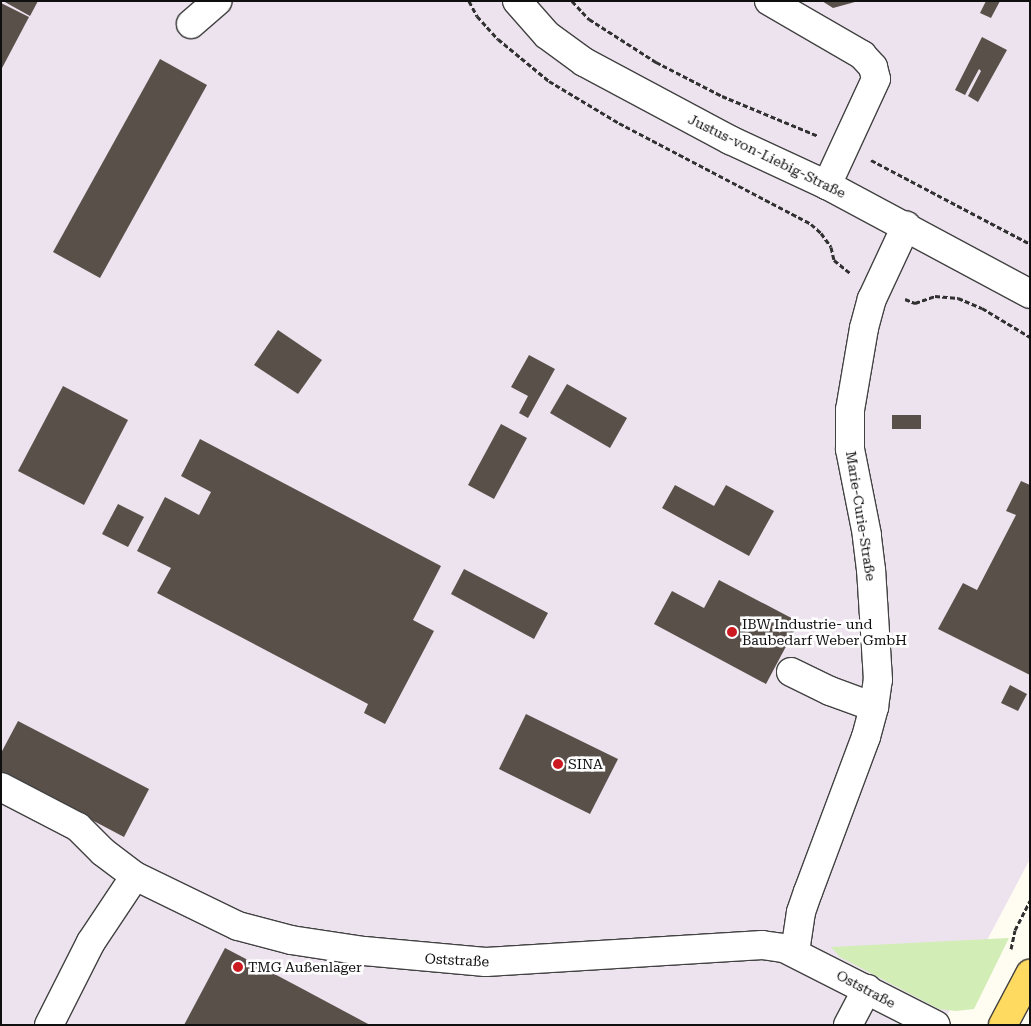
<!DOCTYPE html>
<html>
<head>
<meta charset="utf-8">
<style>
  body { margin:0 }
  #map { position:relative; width:1031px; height:1026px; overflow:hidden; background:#fffcf1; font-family:"Roboto Serif",serif }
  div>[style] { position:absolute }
  .industrial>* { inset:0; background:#ede3ee }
  .green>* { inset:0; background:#d2edb6 }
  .building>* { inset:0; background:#59504a }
  .path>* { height:3px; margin-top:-1.5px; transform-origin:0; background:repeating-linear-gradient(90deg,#313131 0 5px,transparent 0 7.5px) }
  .roads { filter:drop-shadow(1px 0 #424242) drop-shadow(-1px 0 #424242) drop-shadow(0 1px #424242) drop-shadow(0 -1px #424242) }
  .minor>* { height:28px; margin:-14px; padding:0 14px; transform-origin:14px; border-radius:14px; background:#fff }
  .major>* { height:28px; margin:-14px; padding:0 14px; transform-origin:14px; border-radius:14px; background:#ffda61 }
  .dots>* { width:14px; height:14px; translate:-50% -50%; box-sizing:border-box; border:2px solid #fff; border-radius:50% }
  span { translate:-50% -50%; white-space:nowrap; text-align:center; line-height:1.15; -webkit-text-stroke:5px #fff; paint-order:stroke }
  .street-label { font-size:14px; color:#0f0f0f }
  .poi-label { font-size:14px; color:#0f0f0f }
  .left { translate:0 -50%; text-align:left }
  .frame { position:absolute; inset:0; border:2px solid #0f0f0f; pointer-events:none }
</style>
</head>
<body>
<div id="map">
  <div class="industrial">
    <i style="clip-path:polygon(1px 1px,1030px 1px,1030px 859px,942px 1025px,1px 1025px)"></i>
  </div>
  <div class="green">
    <i style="clip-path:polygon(1009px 938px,974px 1009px,956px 1011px,939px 1009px,840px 957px,831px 947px)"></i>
  </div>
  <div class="building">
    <i style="clip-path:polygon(3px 1px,38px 1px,30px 16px)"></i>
    <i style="clip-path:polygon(822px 1px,855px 1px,855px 2px,833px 8px)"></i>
    <i style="clip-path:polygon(986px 1px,1000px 1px,991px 18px,980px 13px)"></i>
    <i style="clip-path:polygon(1px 3px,29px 17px,1px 70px)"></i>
    <i style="clip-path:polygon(982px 37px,1007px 50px,978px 102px,968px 96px,981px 71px,979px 69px,965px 95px,955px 90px)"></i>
    <i style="clip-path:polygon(160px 59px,207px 85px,100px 278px,53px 252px)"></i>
    <i style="clip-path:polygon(278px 330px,322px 360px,298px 394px,254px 365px)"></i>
    <i style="clip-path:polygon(529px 355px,555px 369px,528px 418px,519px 413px,528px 396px,511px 387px)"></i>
    <i style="clip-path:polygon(567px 384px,627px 418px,610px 448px,550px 413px)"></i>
    <i style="clip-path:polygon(63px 386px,128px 420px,84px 505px,18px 471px)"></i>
    <i style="clip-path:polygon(892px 415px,921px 415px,921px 429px,892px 429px)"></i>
    <i style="clip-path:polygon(501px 424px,527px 438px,494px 499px,468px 485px)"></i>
    <i style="clip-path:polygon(200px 439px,441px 566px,413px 620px,434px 631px,385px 724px,364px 713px,368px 704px,157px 593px,171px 568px,137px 551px,165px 497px,199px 515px,211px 492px,181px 476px)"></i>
    <i style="clip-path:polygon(1021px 481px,1030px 485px,1030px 675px,938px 629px,963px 583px,977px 590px,1016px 515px,1006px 511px)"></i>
    <i style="clip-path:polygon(675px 485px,714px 506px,726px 485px,774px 511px,749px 556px,662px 508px)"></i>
    <i style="clip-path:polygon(118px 504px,144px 517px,128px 547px,102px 534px)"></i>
    <i style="clip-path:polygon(464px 569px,548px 613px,534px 639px,451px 594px)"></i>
    <i style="clip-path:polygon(719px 580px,799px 622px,766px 684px,654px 624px,672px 591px,704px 608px)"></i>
    <i style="clip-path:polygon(1010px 685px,1027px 694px,1018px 711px,1001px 703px)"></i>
    <i style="clip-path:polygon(526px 714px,618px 759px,590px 814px,499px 769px)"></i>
    <i style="clip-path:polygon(18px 721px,149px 789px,124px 837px,1px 772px,1px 753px)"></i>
    <i style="clip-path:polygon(225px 948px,299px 987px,370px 1025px,184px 1025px)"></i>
  </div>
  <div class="path">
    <i style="left:469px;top:1px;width:17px;rotate:62deg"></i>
    <i style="left:477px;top:16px;width:31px;rotate:48deg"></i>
    <i style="left:498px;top:39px;width:66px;rotate:39.5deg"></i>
    <i style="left:549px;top:81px;width:82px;rotate:31deg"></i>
    <i style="left:619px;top:123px;width:217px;rotate:27.7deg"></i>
    <i style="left:811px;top:224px;width:13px;rotate:42deg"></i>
    <i style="left:821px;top:233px;width:17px;rotate:54deg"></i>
    <i style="left:831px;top:247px;width:13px;rotate:77deg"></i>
    <i style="left:834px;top:260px;width:22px;rotate:39deg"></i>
    <i style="left:572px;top:1px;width:25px;rotate:47deg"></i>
    <i style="left:589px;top:19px;width:80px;rotate:32.7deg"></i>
    <i style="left:656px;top:62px;width:74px;rotate:27.3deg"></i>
    <i style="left:722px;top:96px;width:104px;rotate:22.6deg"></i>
    <i style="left:871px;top:160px;width:180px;rotate:27.8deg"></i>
    <i style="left:905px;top:299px;width:11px;rotate:22deg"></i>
    <i style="left:915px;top:303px;width:21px;rotate:-19deg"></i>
    <i style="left:935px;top:296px;width:23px;rotate:5deg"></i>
    <i style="left:958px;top:298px;width:26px;rotate:23deg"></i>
    <i style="left:982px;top:308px;width:56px;rotate:31.1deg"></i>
    <i style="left:1011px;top:949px;width:19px;rotate:-78deg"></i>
    <i style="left:1015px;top:930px;width:33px;rotate:-63deg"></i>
  </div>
  <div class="roads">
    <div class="minor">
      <i style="left:517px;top:1px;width:45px;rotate:48.6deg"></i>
      <i style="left:547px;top:35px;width:46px;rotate:36.1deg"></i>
      <i style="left:584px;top:62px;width:166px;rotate:28.1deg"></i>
      <i style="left:730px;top:140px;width:107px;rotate:24.9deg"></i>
      <i style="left:827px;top:185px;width:230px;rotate:28.2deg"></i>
      <i style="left:769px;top:1px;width:108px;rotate:30.1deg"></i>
      <i style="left:862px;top:55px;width:16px;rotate:47deg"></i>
      <i style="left:873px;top:67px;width:12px;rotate:76deg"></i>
      <i style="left:876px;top:79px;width:117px;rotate:114.8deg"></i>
      <i style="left:191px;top:24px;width:35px;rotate:-41deg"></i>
      <i style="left:791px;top:672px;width:43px;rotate:26deg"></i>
      <i style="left:830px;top:691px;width:47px;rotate:20deg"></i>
      <i style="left:1px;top:787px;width:87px;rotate:27.5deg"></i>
      <i style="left:78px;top:827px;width:35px;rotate:45deg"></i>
      <i style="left:103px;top:852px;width:40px;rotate:37deg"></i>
      <i style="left:135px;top:876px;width:114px;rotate:25.9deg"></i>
      <i style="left:238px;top:926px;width:55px;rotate:14.8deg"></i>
      <i style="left:291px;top:940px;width:74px;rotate:8.6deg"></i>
      <i style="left:364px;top:951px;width:122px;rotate:5.2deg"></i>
      <i style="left:486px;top:962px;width:277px;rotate:-3.5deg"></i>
      <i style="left:762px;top:945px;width:22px;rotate:8deg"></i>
      <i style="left:784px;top:948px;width:170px;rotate:26.9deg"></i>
      <i style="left:795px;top:952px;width:40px;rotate:-81.5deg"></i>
      <i style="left:801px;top:912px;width:21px;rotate:-71deg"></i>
      <i style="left:808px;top:892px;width:165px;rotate:-69.5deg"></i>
      <i style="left:866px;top:737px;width:31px;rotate:-75deg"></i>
      <i style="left:874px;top:707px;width:27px;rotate:-82deg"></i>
      <i style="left:878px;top:680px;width:110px;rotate:-93.6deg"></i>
      <i style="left:871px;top:570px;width:35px;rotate:-97deg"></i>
      <i style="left:867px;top:535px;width:88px;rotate:-101.2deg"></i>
      <i style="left:850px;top:449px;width:39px;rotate:-90deg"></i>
      <i style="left:850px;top:410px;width:83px;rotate:-80.3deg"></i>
      <i style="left:864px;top:328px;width:30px;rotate:-75deg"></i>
      <i style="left:872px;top:299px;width:81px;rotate:-65deg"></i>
      <i style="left:49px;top:1025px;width:93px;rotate:-63.2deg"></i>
      <i style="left:91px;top:942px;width:79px;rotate:-56.3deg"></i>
      <i style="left:848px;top:1025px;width:41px;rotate:-62.2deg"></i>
    </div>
    <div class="major">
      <i style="left:1003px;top:1025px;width:58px;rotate:-62.1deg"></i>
    </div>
  </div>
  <div class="dots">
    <i style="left:732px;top:632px;background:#cc1a21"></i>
    <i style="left:558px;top:764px;background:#cc1a21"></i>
    <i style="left:238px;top:967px;background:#cc1a21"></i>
  </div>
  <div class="street-label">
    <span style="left:767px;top:156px;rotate:26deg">Justus-von-Liebig-Straße</span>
    <span style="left:861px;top:516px;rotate:81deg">Marie-Curie-Straße</span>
    <span style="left:457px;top:960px;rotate:3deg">Oststraße</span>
    <span style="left:866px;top:989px;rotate:28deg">Oststraße</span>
  </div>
  <div class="poi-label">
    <span class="left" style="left:742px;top:632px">IBW Industrie- und<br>Baubedarf Weber GmbH</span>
    <span class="left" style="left:568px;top:764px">SINA</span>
    <span class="left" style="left:248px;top:967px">TMG Außenlager</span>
  </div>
  <div class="frame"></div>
</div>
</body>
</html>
